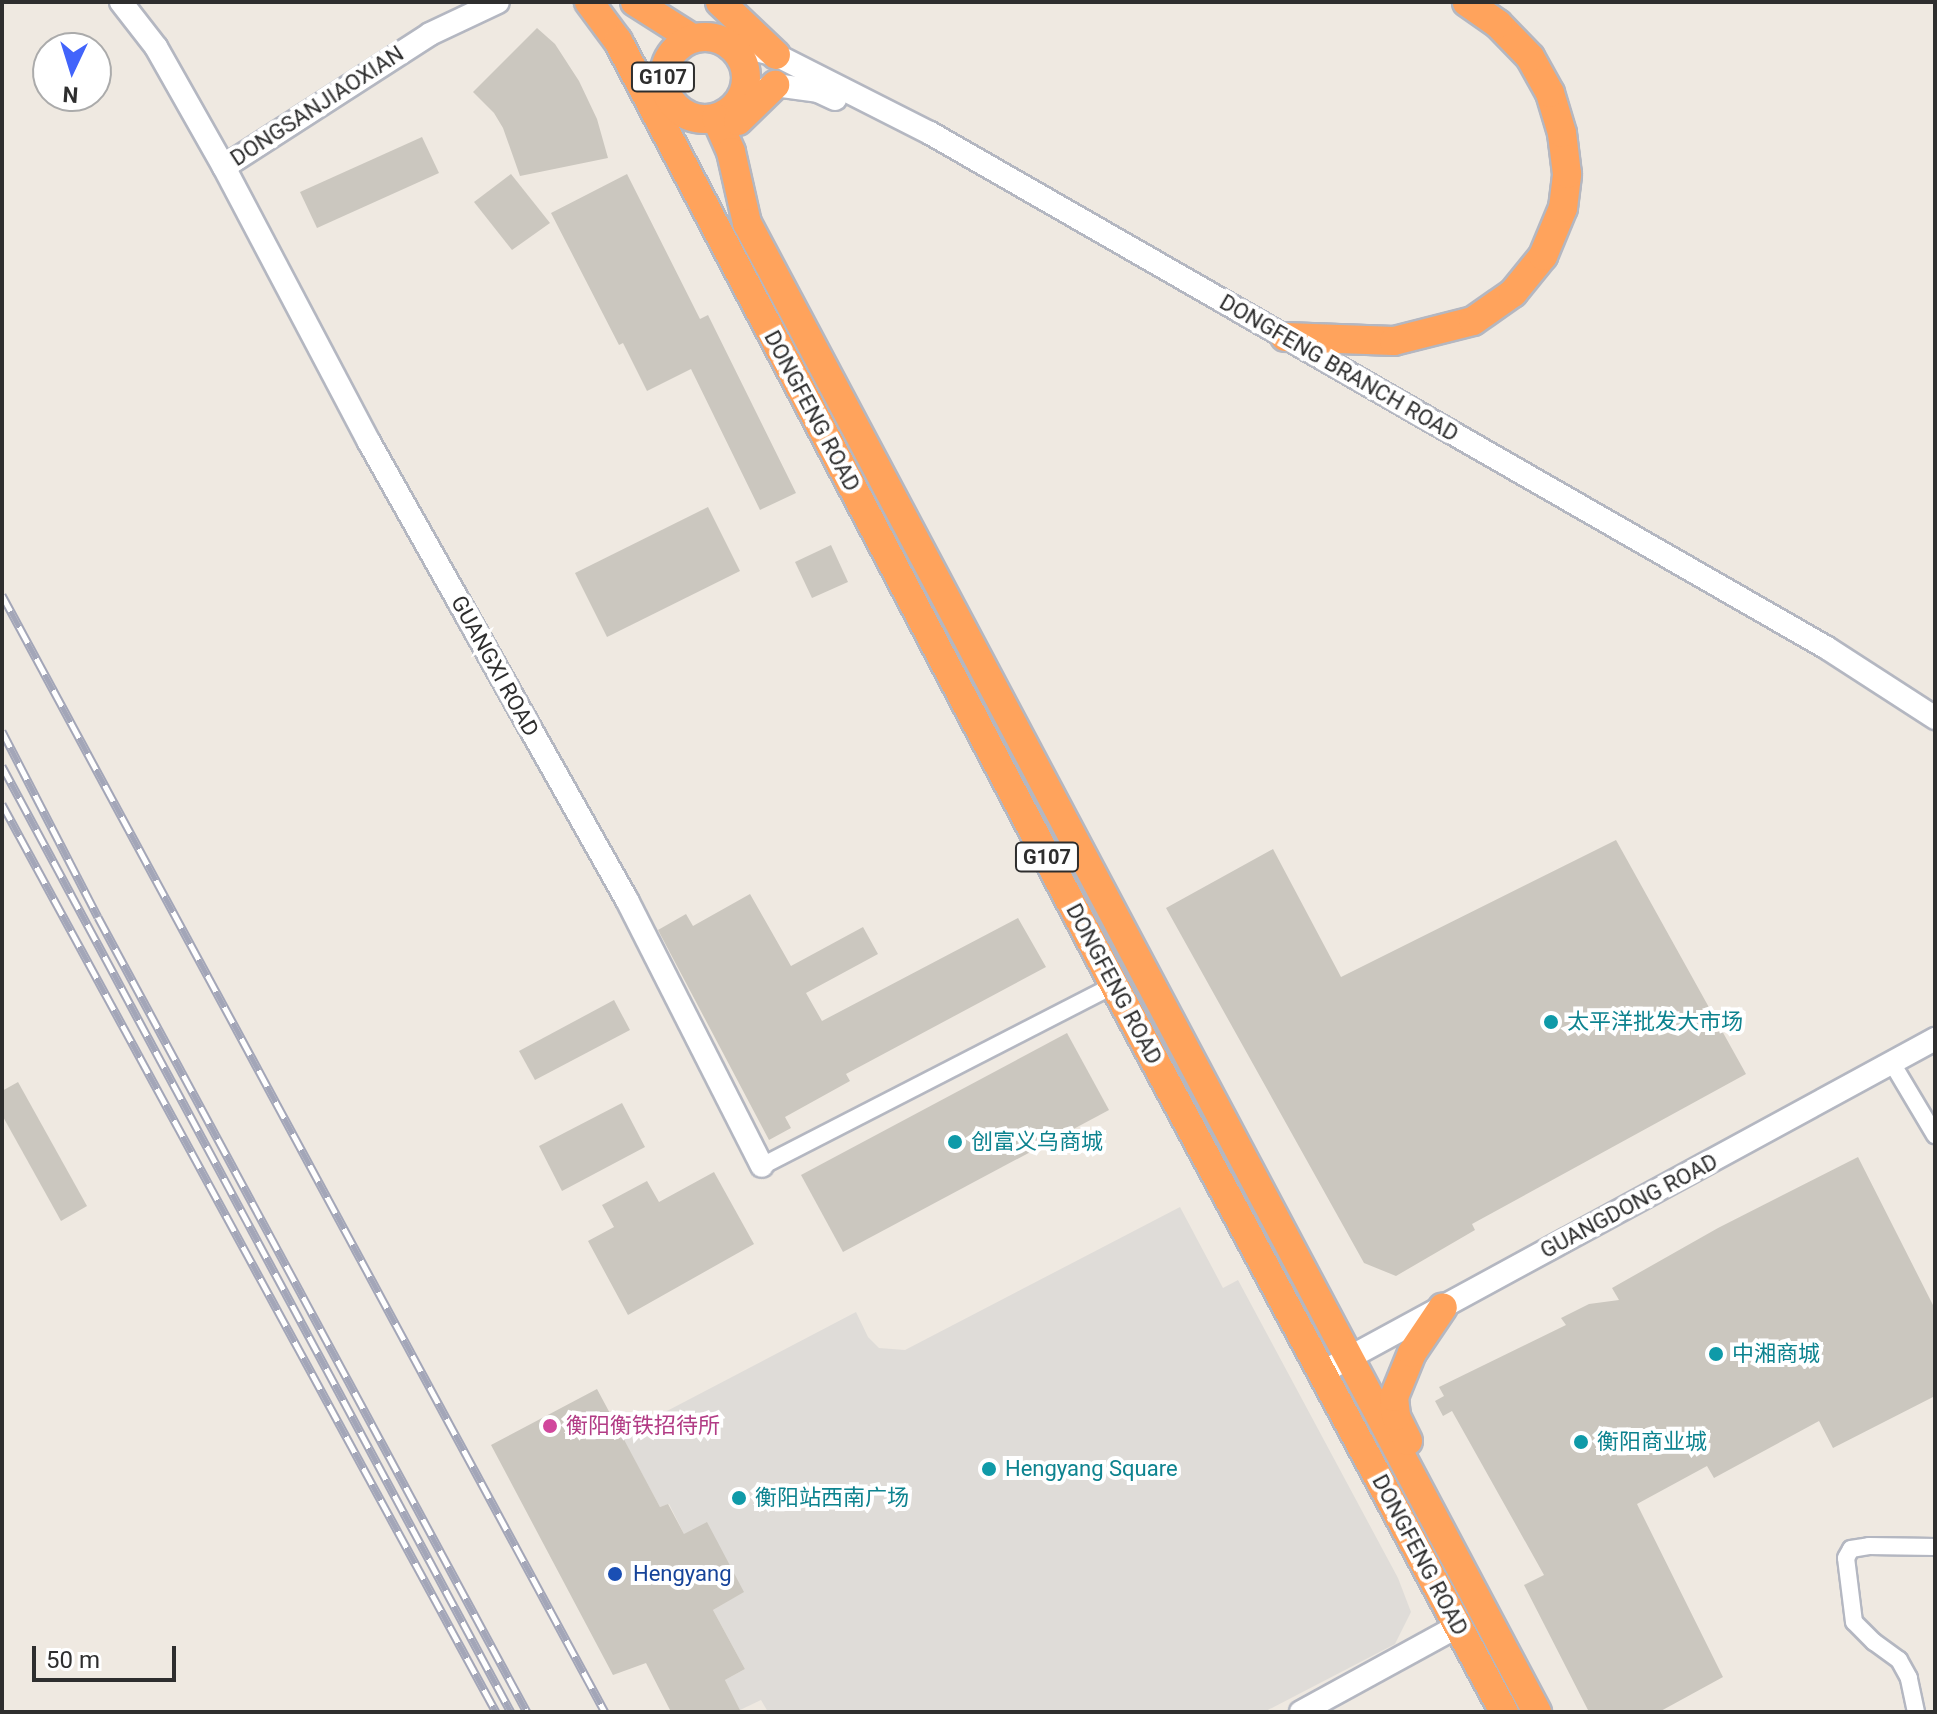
<!DOCTYPE html>
<html>
<head>
<meta charset="utf-8">
<style>
  body { margin:0 }
  #map { position:relative; width:1937px; height:1714px; overflow:hidden; background:#efe9e1; font-family:Roboto,"Noto Sans SC",sans-serif }
  div>[style] { position:absolute }
  .plaza>* { inset:0; background:#dfdcd8 }
  .building>* { inset:0; background:#cbc7bf }
  .roads { filter:drop-shadow(2px 0 #b4b7c1) drop-shadow(-2px 0 #b4b7c1) drop-shadow(0 2px #b4b7c1) drop-shadow(0 -2px #b4b7c1) }
  .street>* { height:16px; margin:-8px; padding:0 8px; transform-origin:8px; border-radius:8px; background:#fff }
  .secondary>* { height:22px; margin:-11px; padding:0 11px; transform-origin:11px; border-radius:11px; background:#fff }
  .highway>* { height:28px; margin:-14px; padding:0 14px; transform-origin:14px; border-radius:14px; background:#ffa35c }
  .highway>.ring { margin:-14px; padding:0; box-sizing:content-box; background:none; border:28px solid #ffa35c; border-radius:50% }
  .rail>* { height:9px; margin-top:-4.5px; transform-origin:0; background:repeating-linear-gradient(90deg,#fff 0 18px,#a3a6b8 0 36px); box-sizing:border-box; border-block:2px solid #a3a6b8 }
  .dots>* { width:22px; height:22px; translate:-50% -50%; box-sizing:border-box; border:4px solid #fff; border-radius:50% }
  span { translate:-50% -50%; white-space:nowrap; text-align:center; line-height:1.15; -webkit-text-stroke:8px #fff; paint-order:stroke }
  .shield-label span { padding:2px 6px; background:#fff; border:2px solid; border-radius:6px; -webkit-text-stroke-width:0 }
  .shield-label { font-size:20px; color:#2e2e2e; font-weight:700 }
  .street-label { font-size:22px; color:#2e2e2e }
  .culture-label { font-size:22px; color:#0d838f }
  .left { translate:0 -50%; text-align:left }
  .hotel-label { font-size:22px; color:#b23c85 }
  .transit-label { font-size:22px; color:#164399 }
  .frame { position:absolute; inset:0; border:4px solid #2e2e2e; pointer-events:none }
  .north { position:absolute; left:32px; top:32px; width:80px; height:80px; box-sizing:border-box; background:#fff; border:2px solid #ababab; border-radius:50%; rotate:184deg; font-size:22px; font-weight:700; line-height:32px; text-align:center; color:#2e2e2e }
  .north::after { content:''; display:block; margin:auto; width:28px; height:36px; background:#4264fb; clip-path:polygon(50% 0,100% 100%,50% 72%,0 100%) }
  .scale { position:absolute; left:32px; top:1646px; width:144px; height:36px; box-sizing:border-box; border:4px solid #2e2e2e; border-top:0; padding-left:10px; font-size:24px; line-height:28px; white-space:nowrap; color:#2e2e2e; -webkit-text-stroke:6px #fff; paint-order:stroke }
</style>
</head>
<body>
<div id="map">
  <div class="plaza">
    <i style="clip-path:polygon(1180px 1207px,1223px 1288px,1238px 1280px,1398px 1578px,1411px 1612px,1395px 1644px,1264px 1712px,768px 1712px,761px 1700px,740px 1710px,725px 1680px,745px 1669px,713px 1610px,743px 1592px,684px 1534px,669px 1504px,660px 1507px,621px 1435px,856px 1312px,868px 1337px,879px 1348px,905px 1350px)"></i>
  </div>
  <div class="building">
    <i style="clip-path:polygon(537px 28px,555px 44px,579px 81px,597px 119px,608px 158px,520px 176px,503px 128px,494px 113px,473px 92px)"></i>
    <i style="clip-path:polygon(422px 137px,439px 173px,317px 228px,300px 192px)"></i>
    <i style="clip-path:polygon(511px 174px,550px 223px,512px 250px,474px 202px)"></i>
    <i style="clip-path:polygon(627px 174px,700px 319px,708px 315px,796px 493px,760px 510px,691px 369px,647px 391px,623px 343px,619px 345px,551px 213px)"></i>
    <i style="clip-path:polygon(708px 507px,740px 571px,607px 637px,575px 573px)"></i>
    <i style="clip-path:polygon(831px 545px,848px 582px,812px 598px,795px 562px)"></i>
    <i style="clip-path:polygon(1616px 840px,1746px 1074px,1472px 1224px,1475px 1230px,1396px 1276px,1364px 1263px,1166px 908px,1273px 849px,1341px 977px)"></i>
    <i style="clip-path:polygon(750px 894px,791px 966px,863px 927px,878px 954px,806px 993px,822px 1021px,1018px 918px,1046px 967px,846px 1074px,850px 1081px,785px 1117px,791px 1128px,769px 1140px,658px 930px,686px 914px,693px 926px)"></i>
    <i style="clip-path:polygon(614px 1000px,630px 1030px,535px 1080px,519px 1051px)"></i>
    <i style="clip-path:polygon(1067px 1033px,1109px 1110px,843px 1252px,801px 1175px)"></i>
    <i style="clip-path:polygon(18px 1082px,87px 1206px,61px 1221px,2px 1115px,2px 1091px)"></i>
    <i style="clip-path:polygon(622px 1103px,645px 1147px,562px 1191px,539px 1146px)"></i>
    <i style="clip-path:polygon(1858px 1157px,1935px 1309px,1935px 1396px,1833px 1448px,1819px 1421px,1714px 1478px,1707px 1466px,1637px 1504px,1723px 1677px,1659px 1712px,1589px 1712px,1524px 1585px,1544px 1575px,1452px 1411px,1443px 1416px,1435px 1401px,1444px 1396px,1439px 1387px,1566px 1325px,1561px 1318px,1589px 1304px,1619px 1300px,1612px 1288px,1718px 1228px)"></i>
    <i style="clip-path:polygon(714px 1172px,754px 1244px,628px 1315px,588px 1241px,614px 1227px,602px 1205px,647px 1181px,659px 1202px)"></i>
    <i style="clip-path:polygon(597px 1389px,660px 1507px,668px 1504px,684px 1534px,707px 1522px,744px 1592px,713px 1610px,745px 1669px,725px 1680px,741px 1712px,671px 1712px,646px 1663px,613px 1675px,491px 1445px)"></i>
  </div>
  <div class="roads">
    <div class="street">
      <i style="left:1892px;top:1063px;width:84px;rotate:59.2deg"></i>
      <i style="left:762px;top:1166px;width:396px;rotate:-27.2deg"></i>
      <i style="left:1916px;top:1712px;width:35px;rotate:-102deg"></i>
      <i style="left:1909px;top:1678px;width:21px;rotate:-119deg"></i>
      <i style="left:1899px;top:1660px;width:31px;rotate:-144deg"></i>
      <i style="left:1874px;top:1642px;width:28px;rotate:-135deg"></i>
      <i style="left:1854px;top:1622px;width:64px;rotate:-97.1deg"></i>
      <i style="left:1846px;top:1558px;width:10px;rotate:-61deg"></i>
      <i style="left:1851px;top:1549px;width:18px;rotate:-9deg"></i>
      <i style="left:1869px;top:1546px;width:66px;rotate:0.9deg"></i>
    </div>
    <div class="secondary">
      <i style="left:121px;top:2px;width:57px;rotate:52.1deg"></i>
      <i style="left:156px;top:47px;width:138px;rotate:60.5deg"></i>
      <i style="left:224px;top:167px;width:245px;rotate:-32.8deg"></i>
      <i style="left:430px;top:34px;width:75px;rotate:-25.2deg"></i>
      <i style="left:730px;top:44px;width:47px;rotate:13.4deg"></i>
      <i style="left:776px;top:55px;width:173px;rotate:26.9deg"></i>
      <i style="left:930px;top:133px;width:1034px;rotate:29.86deg"></i>
      <i style="left:1827px;top:648px;width:129px;rotate:32.9deg"></i>
      <i style="left:761px;top:91px;width:15px;rotate:-23deg"></i>
      <i style="left:775px;top:85px;width:43px;rotate:7.9deg"></i>
      <i style="left:818px;top:91px;width:19px;rotate:25deg"></i>
      <i style="left:224px;top:167px;width:311px;rotate:62.2deg"></i>
      <i style="left:369px;top:442px;width:526px;rotate:60.61deg"></i>
      <i style="left:627px;top:900px;width:298px;rotate:63.1deg"></i>
      <i style="left:1323px;top:1372px;width:697px;rotate:-28.55deg"></i>
      <i style="left:1301px;top:1712px;width:179px;rotate:-28.7deg"></i>
    </div>
    <div class="highway">
      <i style="left:589px;top:2px;width:49px;rotate:53.4deg"></i>
      <i style="left:618px;top:41px;width:1066px;rotate:62.28deg"></i>
      <i style="left:1114px;top:985px;width:825px;rotate:61.79deg"></i>
      <i style="left:635px;top:2px;width:67px;rotate:32.3deg"></i>
      <i style="left:720px;top:2px;width:77px;rotate:43.4deg"></i>
      <i class="ring" style="left:664px;top:37px;width:54px;height:54px"></i>
      <i style="left:716px;top:118px;width:37px;rotate:66deg"></i>
      <i style="left:731px;top:152px;width:73px;rotate:77.3deg"></i>
      <i style="left:747px;top:223px;width:1686px;rotate:62.05deg"></i>
      <i style="left:738px;top:121px;width:52px;rotate:-44.2deg"></i>
      <i style="left:1285px;top:337px;width:109px;rotate:2.1deg"></i>
      <i style="left:1394px;top:341px;width:81px;rotate:-14.2deg"></i>
      <i style="left:1473px;top:321px;width:49px;rotate:-35deg"></i>
      <i style="left:1513px;top:293px;width:48px;rotate:-51deg"></i>
      <i style="left:1543px;top:256px;width:52px;rotate:-67.4deg"></i>
      <i style="left:1563px;top:208px;width:34px;rotate:-83deg"></i>
      <i style="left:1567px;top:174px;width:41px;rotate:-97deg"></i>
      <i style="left:1562px;top:133px;width:42px;rotate:-106.7deg"></i>
      <i style="left:1550px;top:93px;width:41px;rotate:-119.1deg"></i>
      <i style="left:1530px;top:57px;width:46px;rotate:-134.1deg"></i>
      <i style="left:1498px;top:24px;width:38px;rotate:-145deg"></i>
      <i style="left:1408px;top:1441px;width:28px;rotate:-116deg"></i>
      <i style="left:1396px;top:1416px;width:19px;rotate:-96deg"></i>
      <i style="left:1394px;top:1397px;width:48px;rotate:-67.8deg"></i>
      <i style="left:1412px;top:1353px;width:55px;rotate:-56deg"></i>
    </div>
  </div>
  <div class="rail">
    <i style="left:2px;top:595px;width:1269px;rotate:61.64deg"></i>
    <i style="left:2px;top:731px;width:209px;rotate:62.7deg"></i>
    <i style="left:98px;top:917px;width:903px;rotate:61.65deg"></i>
    <i style="left:2px;top:766px;width:1074px;rotate:61.72deg"></i>
    <i style="left:2px;top:804px;width:1034px;rotate:61.45deg"></i>
  </div>
  <div class="dots">
    <i style="left:1551px;top:1022px;background:#0f9aa8"></i>
    <i style="left:955px;top:1142px;background:#0f9aa8"></i>
    <i style="left:1716px;top:1354px;background:#0f9aa8"></i>
    <i style="left:550px;top:1426px;background:#d1479c"></i>
    <i style="left:1581px;top:1442px;background:#0f9aa8"></i>
    <i style="left:989px;top:1469px;background:#0f9aa8"></i>
    <i style="left:739px;top:1498px;background:#0f9aa8"></i>
    <i style="left:615px;top:1574px;background:#1a4fb4"></i>
  </div>
  <div class="shield-label">
    <span style="left:663px;top:77px">G107</span>
    <span style="left:1047px;top:857px">G107</span>
  </div>
  <div class="street-label">
    <span style="left:317px;top:106px;rotate:-33deg">DONGSANJIAOXIAN</span>
    <span style="left:1339px;top:368px;rotate:30deg">DONGFENG BRANCH ROAD</span>
    <span style="left:812px;top:411px;rotate:62deg">DONGFENG ROAD</span>
    <span style="left:495px;top:666px;rotate:61deg">GUANGXI ROAD</span>
    <span style="left:1114px;top:984px;rotate:62deg">DONGFENG ROAD</span>
    <span style="left:1629px;top:1206px;rotate:-28deg">GUANGDONG ROAD</span>
    <span style="left:1420px;top:1555px;rotate:62deg">DONGFENG ROAD</span>
  </div>
  <div class="culture-label">
    <span class="left" style="left:1567px;top:1022px">太平洋批发大市场</span>
    <span class="left" style="left:971px;top:1142px">创富义乌商城</span>
    <span class="left" style="left:1732px;top:1354px">中湘商城</span>
    <span class="left" style="left:1597px;top:1442px">衡阳商业城</span>
    <span class="left" style="left:1005px;top:1469px">Hengyang Square</span>
    <span class="left" style="left:755px;top:1498px">衡阳站西南广场</span>
  </div>
  <div class="hotel-label">
    <span class="left" style="left:566px;top:1426px">衡阳衡铁招待所</span>
  </div>
  <div class="transit-label">
    <span class="left" style="left:633px;top:1574px">Hengyang</span>
  </div>
  <div class="frame"></div>
  <div class="north">N</div>
  <div class="scale">50 m</div>
</div>
</body>
</html>
